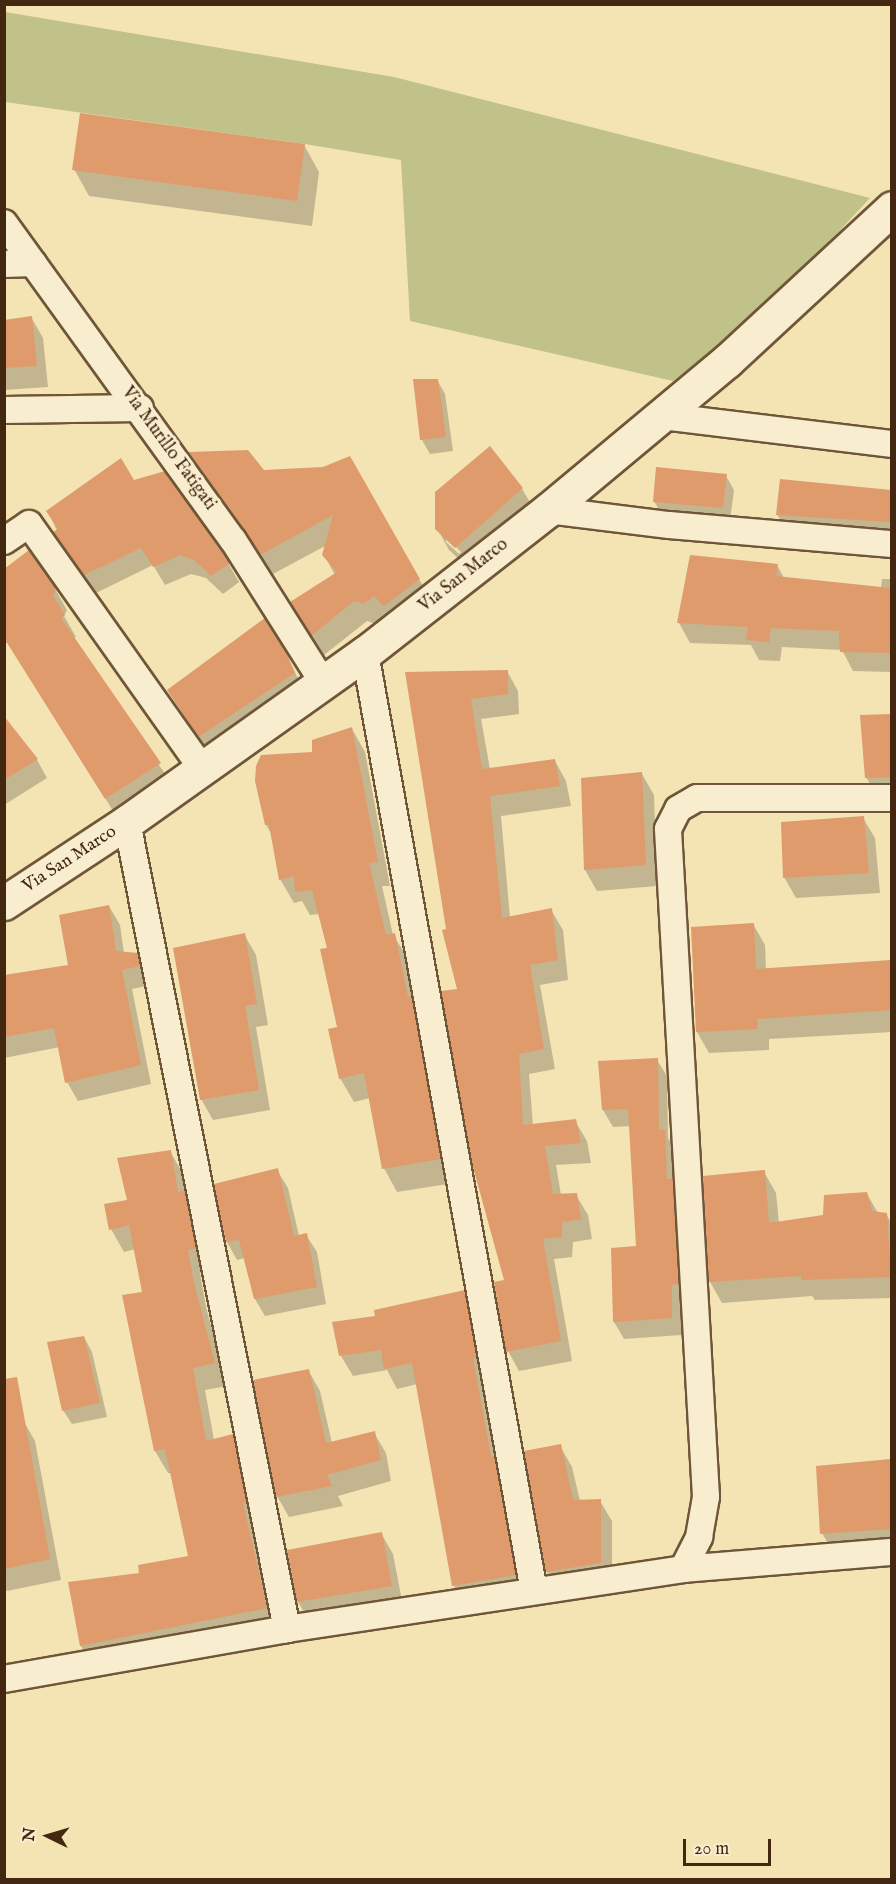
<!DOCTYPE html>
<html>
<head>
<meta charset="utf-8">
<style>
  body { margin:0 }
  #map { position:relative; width:896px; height:1884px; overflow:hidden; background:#f4e3b3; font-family:"IM FELL English",serif }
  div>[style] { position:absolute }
  .green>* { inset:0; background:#c0c289 }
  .shadow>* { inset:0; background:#0003 }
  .building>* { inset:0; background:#df9b6c }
  .roads { filter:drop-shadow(2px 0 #6f5639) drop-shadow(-2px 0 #6f5639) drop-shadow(0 2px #6f5639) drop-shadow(0 -2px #6f5639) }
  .minor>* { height:26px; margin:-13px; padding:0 13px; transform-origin:13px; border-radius:13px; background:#f8edce }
  .secondary>* { height:33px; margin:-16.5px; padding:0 16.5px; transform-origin:16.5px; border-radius:16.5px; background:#f8edce }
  span { translate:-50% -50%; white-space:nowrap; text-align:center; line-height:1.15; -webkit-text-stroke:6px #f8edce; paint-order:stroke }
  .street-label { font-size:18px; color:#432710 }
  .frame { position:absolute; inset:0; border:6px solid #432710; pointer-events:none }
  .north { position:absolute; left:18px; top:1806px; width:60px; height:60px; -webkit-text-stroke:4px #f8edce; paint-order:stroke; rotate:275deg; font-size:16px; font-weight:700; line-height:24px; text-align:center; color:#432710 }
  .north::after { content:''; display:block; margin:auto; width:21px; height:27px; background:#432710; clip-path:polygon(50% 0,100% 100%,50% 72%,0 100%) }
  .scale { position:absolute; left:683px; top:1839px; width:88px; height:27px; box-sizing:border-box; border:3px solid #432710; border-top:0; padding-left:8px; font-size:18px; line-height:21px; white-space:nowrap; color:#432710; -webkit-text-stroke:4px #f8edce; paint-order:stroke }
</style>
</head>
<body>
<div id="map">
  <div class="green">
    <i style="clip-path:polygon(5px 12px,394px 77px,870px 198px,815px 257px,722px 344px,673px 381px,410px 321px,401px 160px,305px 144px,5px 102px)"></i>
  </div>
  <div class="shadow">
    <i style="clip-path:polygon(304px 145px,319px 172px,312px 226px,89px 196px,74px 169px)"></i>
    <i style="clip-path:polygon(31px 317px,43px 338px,48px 387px,4px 390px,4px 322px)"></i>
    <i style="clip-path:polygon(415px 380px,437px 380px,445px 394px,453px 451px,430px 454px,422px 440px)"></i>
    <i style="clip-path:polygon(191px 454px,263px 471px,323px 468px,349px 458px,431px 600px,376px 624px,367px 621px,324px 655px,304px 623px,335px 575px,324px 555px,327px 545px,273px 574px)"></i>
    <i style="clip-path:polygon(726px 476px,734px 490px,730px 521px,662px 515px,654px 501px)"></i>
    <i style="clip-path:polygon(781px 481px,892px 492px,892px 537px,785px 528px,777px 514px)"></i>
    <i style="clip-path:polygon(133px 482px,228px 563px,239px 582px,223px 594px,206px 578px,191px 574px,165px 585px,153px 565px,96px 593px,66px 551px,48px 511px)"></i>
    <i style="clip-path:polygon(evenodd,522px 489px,534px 509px,468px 567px,449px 550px,437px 528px,522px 489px,446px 537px,461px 552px,459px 554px,446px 542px,446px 537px)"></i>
    <i style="clip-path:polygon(691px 556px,777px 565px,784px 578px,881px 588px,882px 579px,892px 579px,892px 672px,853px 671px,842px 650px,782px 647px,780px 661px,759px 660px,751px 645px,690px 643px,679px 623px)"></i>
    <i style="clip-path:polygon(4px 571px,55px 589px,67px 610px,64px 616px,76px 637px,73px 638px,172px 784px,118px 819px,8px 642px,4px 645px)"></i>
    <i style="clip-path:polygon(286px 655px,306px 694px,211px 757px,169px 690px)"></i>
    <i style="clip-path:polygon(507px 671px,518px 691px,519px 714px,481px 719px,490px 769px,555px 761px,566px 781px,571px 806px,501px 816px,510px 918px,551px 910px,563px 930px,568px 980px,540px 985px,555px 1069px,529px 1074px,533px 1126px,575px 1121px,587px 1141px,591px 1163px,556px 1165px,561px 1195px,576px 1195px,588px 1215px,592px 1239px,573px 1242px,572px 1257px,554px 1259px,572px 1361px,519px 1371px,508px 1351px,506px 1281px,407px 673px)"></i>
    <i style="clip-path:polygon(862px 716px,892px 716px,892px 798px,878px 798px,866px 777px)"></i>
    <i style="clip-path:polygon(4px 719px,37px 760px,47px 778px,4px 805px)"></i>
    <i style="clip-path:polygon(352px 729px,365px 752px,390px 886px,382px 886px,393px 935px,408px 958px,454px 1183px,397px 1192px,384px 1168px,370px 1098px,354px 1102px,340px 1078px,339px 1028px,328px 949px,320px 914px,310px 915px,302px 901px,294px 903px,280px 879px,272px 835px,266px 825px,314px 753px)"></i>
    <i style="clip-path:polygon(642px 774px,654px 795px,657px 886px,597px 891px,585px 870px)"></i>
    <i style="clip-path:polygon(863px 818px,875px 838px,880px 893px,796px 898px,784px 877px)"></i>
    <i style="clip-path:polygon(109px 906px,120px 925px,124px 953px,137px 954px,148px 973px,150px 985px,132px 989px,151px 1084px,78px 1101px,67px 1082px,60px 1047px,4px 1058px,4px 976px,70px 966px)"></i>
    <i style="clip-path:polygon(753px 924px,765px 945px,766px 970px,892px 961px,892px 1032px,769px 1039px,769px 1050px,709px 1053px,697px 1032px)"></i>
    <i style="clip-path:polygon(244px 934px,256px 955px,268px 1025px,256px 1027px,270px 1110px,213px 1120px,201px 1099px)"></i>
    <i style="clip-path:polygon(657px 1060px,667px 1076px,668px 1138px,674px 1148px,688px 1301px,681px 1302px,681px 1335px,624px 1339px,614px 1322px,638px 1248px,631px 1126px,613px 1127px,603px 1110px)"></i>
    <i style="clip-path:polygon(170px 1151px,183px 1174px,188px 1199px,197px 1215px,208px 1271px,200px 1273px,206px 1307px,227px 1386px,205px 1390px,214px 1440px,232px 1435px,245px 1458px,279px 1630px,94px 1668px,81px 1646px,70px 1583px,140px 1574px,190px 1557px,171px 1473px,168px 1473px,155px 1451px,124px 1296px,144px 1293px,136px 1249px,124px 1252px,111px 1229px,128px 1201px)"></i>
    <i style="clip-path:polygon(277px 1170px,288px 1188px,299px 1236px,306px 1235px,317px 1252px,326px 1304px,265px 1316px,255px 1299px,245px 1258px,237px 1260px,227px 1242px)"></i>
    <i style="clip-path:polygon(764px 1172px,776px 1193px,779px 1223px,824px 1217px,867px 1194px,878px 1213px,886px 1214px,892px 1224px,892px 1298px,815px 1300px,812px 1296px,722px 1303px,710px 1282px,704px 1178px)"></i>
    <i style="clip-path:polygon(464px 1292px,475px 1312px,526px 1595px,465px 1606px,454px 1586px,417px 1384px,397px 1389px,387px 1370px,353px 1376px,341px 1356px,377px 1317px)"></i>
    <i style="clip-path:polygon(84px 1337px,92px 1352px,107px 1417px,72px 1424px,63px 1410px)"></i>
    <i style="clip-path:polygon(308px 1370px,320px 1391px,332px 1443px,374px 1433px,386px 1453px,391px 1481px,338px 1496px,343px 1506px,289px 1517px,277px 1496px)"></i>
    <i style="clip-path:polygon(23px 1420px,35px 1441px,61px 1580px,7px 1591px,4px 1587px,4px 1424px)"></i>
    <i style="clip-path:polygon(560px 1446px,572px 1467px,580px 1501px,600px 1501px,612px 1521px,612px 1584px,559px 1593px,547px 1572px,526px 1452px)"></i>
    <i style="clip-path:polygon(892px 1460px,892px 1554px,836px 1558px,822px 1533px,818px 1467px)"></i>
    <i style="clip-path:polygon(381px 1533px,393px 1554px,403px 1606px,310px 1622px,298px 1602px,288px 1551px)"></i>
  </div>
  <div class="building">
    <i style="clip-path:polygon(80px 113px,305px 144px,297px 201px,72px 170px)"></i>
    <i style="clip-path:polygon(32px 316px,37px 366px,4px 368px,4px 320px)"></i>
    <i style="clip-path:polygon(413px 379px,438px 379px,446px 437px,420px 440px)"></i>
    <i style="clip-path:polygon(490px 446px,523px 488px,455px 548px,435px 529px,435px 492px)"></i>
    <i style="clip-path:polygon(248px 450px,264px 470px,323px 467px,350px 456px,420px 579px,384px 606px,374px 596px,364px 604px,354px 601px,311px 636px,290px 602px,337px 572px,322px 555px,333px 515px,260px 555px,188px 452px)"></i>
    <i style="clip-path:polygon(121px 458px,134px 480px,165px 471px,230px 563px,211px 576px,194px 560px,180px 555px,153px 567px,141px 548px,84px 575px,53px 532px,58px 529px,46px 511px)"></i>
    <i style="clip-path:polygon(656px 467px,727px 474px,723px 508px,653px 502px)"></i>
    <i style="clip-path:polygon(780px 479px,891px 490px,891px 522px,776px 515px)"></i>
    <i style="clip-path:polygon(29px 550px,56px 588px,53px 596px,65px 615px,61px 618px,161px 763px,105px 799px,4px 638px,4px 569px)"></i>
    <i style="clip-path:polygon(690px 555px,778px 564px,776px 576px,891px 588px,891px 653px,840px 652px,839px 631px,771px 628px,769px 642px,746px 640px,748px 627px,677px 623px)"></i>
    <i style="clip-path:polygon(265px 618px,287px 654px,295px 673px,198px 737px,167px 690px)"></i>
    <i style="clip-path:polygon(508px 670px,508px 694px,471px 699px,482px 769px,555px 759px,560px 786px,490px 796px,502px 918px,552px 908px,558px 960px,530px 965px,544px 1049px,519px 1054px,523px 1125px,576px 1119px,581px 1143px,545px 1146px,553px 1194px,577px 1193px,581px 1219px,562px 1222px,562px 1237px,543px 1239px,561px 1341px,506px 1352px,494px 1282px,504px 1280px,473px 1167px,441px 991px,457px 989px,442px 930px,446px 929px,405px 672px)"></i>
    <i style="clip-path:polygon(891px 714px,891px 777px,865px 778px,860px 715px)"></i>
    <i style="clip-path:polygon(4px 716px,38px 759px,4px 780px)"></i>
    <i style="clip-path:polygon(352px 727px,378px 862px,369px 863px,386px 935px,395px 933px,408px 997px,412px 996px,441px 1159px,382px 1169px,364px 1073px,339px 1079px,328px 1029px,337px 1027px,320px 949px,327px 948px,312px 890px,295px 892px,294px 876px,279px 880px,269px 825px,265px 825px,255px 781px,256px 766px,261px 755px,312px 752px,312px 740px)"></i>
    <i style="clip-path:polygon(642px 772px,646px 865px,584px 870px,581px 778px)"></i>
    <i style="clip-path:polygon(864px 816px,869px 873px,783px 878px,781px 822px)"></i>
    <i style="clip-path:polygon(109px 905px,116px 951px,138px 953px,140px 966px,122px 970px,141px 1065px,65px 1083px,54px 1028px,4px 1037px,4px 975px,68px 965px,59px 915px)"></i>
    <i style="clip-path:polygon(754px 923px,756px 969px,891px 960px,891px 1010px,757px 1019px,758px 1029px,696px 1032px,691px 927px)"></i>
    <i style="clip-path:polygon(245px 933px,257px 1004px,245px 1006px,259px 1090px,200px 1100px,173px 948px)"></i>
    <i style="clip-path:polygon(658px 1058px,659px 1130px,665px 1130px,667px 1179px,673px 1179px,679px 1284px,672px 1285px,672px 1318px,613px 1322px,611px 1248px,636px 1246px,628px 1109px,602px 1110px,598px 1061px)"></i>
    <i style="clip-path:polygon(171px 1150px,178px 1192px,185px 1191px,196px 1248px,188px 1250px,194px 1283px,215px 1363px,193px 1368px,206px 1441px,233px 1434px,247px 1502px,243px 1503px,267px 1608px,80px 1646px,68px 1582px,139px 1573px,138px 1565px,188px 1556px,165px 1449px,154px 1451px,122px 1295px,142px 1292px,129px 1225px,109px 1230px,104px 1204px,127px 1200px,117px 1158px)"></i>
    <i style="clip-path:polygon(278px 1168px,294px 1236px,307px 1233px,317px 1287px,254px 1299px,239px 1240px,226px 1242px,214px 1184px)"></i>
    <i style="clip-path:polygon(765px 1170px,769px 1223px,823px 1215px,824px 1195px,867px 1192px,872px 1211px,887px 1213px,891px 1277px,801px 1280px,801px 1276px,709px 1282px,703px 1176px)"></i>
    <i style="clip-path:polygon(465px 1290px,477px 1357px,473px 1358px,491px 1456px,494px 1456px,516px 1575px,452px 1586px,412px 1363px,384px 1369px,381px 1350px,339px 1356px,332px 1322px,375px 1316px,374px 1310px)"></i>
    <i style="clip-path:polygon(84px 1336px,100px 1403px,62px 1411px,47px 1342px)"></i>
    <i style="clip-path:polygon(309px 1369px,326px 1443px,375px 1431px,381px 1460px,327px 1475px,332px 1486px,276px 1497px,253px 1380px)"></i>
    <i style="clip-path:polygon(17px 1377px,50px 1559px,4px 1569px,4px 1379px)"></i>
    <i style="clip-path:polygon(561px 1444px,573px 1500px,601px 1499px,601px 1563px,546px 1572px,524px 1451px)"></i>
    <i style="clip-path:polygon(891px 1459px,891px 1529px,820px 1534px,816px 1466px)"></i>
    <i style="clip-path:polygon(382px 1532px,392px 1586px,297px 1602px,287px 1550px)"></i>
  </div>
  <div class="roads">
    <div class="minor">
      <i style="left:4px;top:223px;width:391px;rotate:54.2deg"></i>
      <i style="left:233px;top:540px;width:167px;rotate:57.7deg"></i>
      <i style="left:4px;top:264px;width:29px;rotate:-2deg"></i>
      <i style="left:4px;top:410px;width:136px;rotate:-0.8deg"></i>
      <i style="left:661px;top:416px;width:233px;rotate:6.9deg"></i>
      <i style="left:548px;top:510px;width:122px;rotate:7.1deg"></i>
      <i style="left:669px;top:525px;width:224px;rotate:4.9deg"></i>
      <i style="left:4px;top:541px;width:30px;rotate:-34deg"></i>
      <i style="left:29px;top:524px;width:299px;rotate:54.7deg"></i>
      <i style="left:365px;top:653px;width:953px;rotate:79.79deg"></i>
      <i style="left:127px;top:822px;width:823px;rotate:78.79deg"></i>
      <i style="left:683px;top:1569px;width:36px;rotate:-63deg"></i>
      <i style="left:699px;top:1537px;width:41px;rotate:-80.1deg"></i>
      <i style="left:706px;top:1497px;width:669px;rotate:-93.26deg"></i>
      <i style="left:668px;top:829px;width:22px;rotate:-63deg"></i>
      <i style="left:678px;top:809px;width:22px;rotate:-30deg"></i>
      <i style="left:697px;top:798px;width:195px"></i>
      <i style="left:4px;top:1679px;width:287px;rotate:-10deg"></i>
      <i style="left:287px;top:1629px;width:401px;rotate:-8.6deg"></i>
      <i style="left:683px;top:1569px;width:210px;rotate:-4.7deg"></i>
    </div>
    <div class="secondary">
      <i style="left:4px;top:903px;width:147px;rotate:-33.4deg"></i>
      <i style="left:127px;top:822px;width:292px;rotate:-35.4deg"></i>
      <i style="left:365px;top:653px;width:232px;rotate:-38deg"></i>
      <i style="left:548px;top:510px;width:233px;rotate:-39.8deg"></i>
      <i style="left:727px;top:361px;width:225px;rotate:-42.8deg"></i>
    </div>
  </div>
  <div class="street-label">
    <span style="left:168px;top:449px;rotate:54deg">Via Murillo Fatigati</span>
    <span style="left:464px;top:576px;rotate:-38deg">Via San Marco</span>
    <span style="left:70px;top:860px;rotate:-33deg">Via San Marco</span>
  </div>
  <div class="frame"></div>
  <div class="north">N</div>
  <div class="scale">20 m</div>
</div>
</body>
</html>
